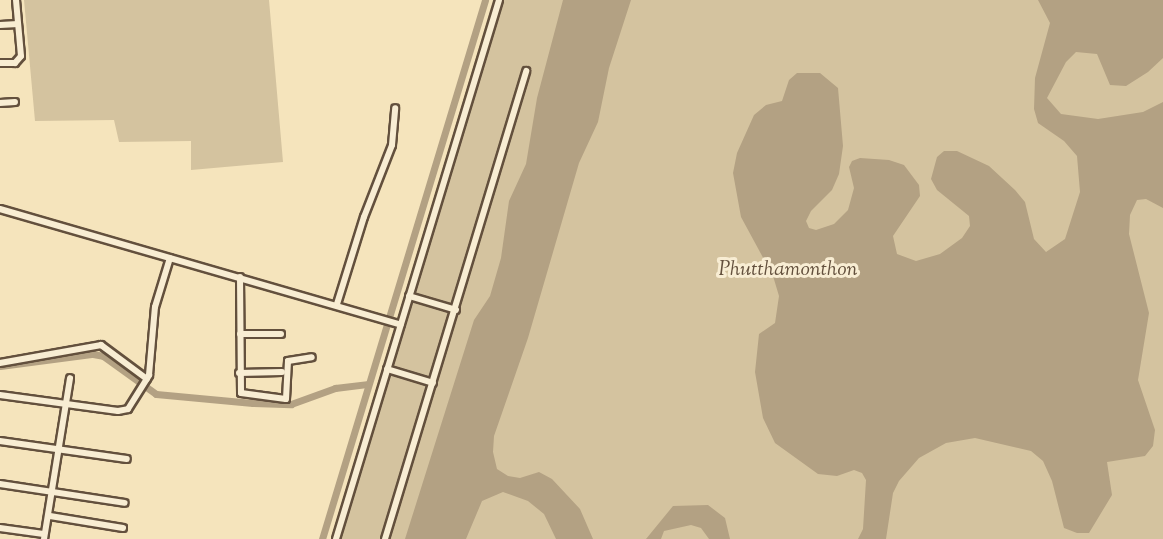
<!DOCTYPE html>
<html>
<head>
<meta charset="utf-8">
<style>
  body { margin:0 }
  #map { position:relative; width:1163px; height:539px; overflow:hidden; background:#f5e4bc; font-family:"Sorts Mill Goudy",serif }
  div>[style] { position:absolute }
  .green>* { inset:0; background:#d4c39f }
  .water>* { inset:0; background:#b3a183 }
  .canal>* { height:7px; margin:-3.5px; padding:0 3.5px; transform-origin:3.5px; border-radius:3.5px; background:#b3a183 }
  .roads { filter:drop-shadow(2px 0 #63503d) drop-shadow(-2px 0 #63503d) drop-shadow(0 2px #63503d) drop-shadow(0 -2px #63503d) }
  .street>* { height:6px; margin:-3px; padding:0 3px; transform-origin:3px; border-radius:3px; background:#f8edd3 }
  span { translate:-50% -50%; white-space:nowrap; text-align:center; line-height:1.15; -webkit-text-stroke:6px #f8edd3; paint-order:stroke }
  .park-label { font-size:21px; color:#63503d; font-style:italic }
</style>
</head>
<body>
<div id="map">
  <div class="green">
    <i style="clip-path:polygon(24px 0,269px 0,283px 162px,191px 170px,191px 141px,119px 142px,114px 120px,35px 121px)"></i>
    <i style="clip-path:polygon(493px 0,1163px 0,1163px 539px,333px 539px)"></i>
  </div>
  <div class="water">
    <i style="clip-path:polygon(563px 0,631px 0,609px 68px,598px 122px,579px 163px,528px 338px,494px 436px,493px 452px,497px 469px,508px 476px,520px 478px,539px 472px,552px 479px,580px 509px,593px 539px,556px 539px,544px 514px,528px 501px,503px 492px,482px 501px,466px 539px,405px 539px,474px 320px,490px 296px,501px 258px,509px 201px,526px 164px,537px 98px)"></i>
    <i style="clip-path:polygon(1038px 0,1163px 0,1163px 58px,1148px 72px,1126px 86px,1110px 85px,1097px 54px,1076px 52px,1066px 62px,1047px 98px,1061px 114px,1098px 119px,1143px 112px,1163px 102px,1163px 208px,1146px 199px,1137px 200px,1130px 215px,1129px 234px,1149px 313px,1138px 380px,1155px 430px,1153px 446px,1145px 456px,1107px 462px,1112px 495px,1089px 533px,1077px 533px,1064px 528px,1052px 481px,1043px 461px,1031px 451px,975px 438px,946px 443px,919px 458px,899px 481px,893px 493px,886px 539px,858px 539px,863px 529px,866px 480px,862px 473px,854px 470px,837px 476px,818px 474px,775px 443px,763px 418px,755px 372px,759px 334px,775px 323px,779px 296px,773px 276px,741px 217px,733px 173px,737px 153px,754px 115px,766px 105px,782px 101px,789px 80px,797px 73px,820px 73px,838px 88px,843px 146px,839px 174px,832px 190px,811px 211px,806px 221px,809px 228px,816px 230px,834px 224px,848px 210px,854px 188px,849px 167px,852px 161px,860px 158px,889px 160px,904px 165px,919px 185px,920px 196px,893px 236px,897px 254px,916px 261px,940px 254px,962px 238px,970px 226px,969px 216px,937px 190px,931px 179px,937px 157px,944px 151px,957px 151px,989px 166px,1015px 190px,1025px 202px,1034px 239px,1046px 252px,1065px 239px,1080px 192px,1077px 156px,1064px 141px,1038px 123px,1034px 109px,1035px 78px,1050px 23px)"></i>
    <i style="clip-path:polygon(708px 505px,725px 518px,730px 539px,709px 539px,701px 528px,691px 525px,664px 531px,661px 539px,646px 539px,673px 506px)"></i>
  </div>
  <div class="canal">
    <i style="left:0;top:366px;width:94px;rotate:-7.4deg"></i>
    <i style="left:93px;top:354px;width:10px;rotate:11deg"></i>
    <i style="left:103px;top:356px;width:65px;rotate:35.6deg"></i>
    <i style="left:156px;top:394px;width:97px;rotate:5.3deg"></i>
    <i style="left:253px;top:403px;width:38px;rotate:2deg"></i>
    <i style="left:291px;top:404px;width:47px;rotate:-20deg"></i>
    <i style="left:335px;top:388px;width:32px;rotate:-7deg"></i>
    <i style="left:322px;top:539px;width:563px;rotate:-73.17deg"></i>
  </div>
  <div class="roads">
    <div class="street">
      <i style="left:0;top:25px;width:18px;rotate:-3deg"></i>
      <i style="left:0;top:63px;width:15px"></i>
      <i style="left:15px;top:63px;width:9px;rotate:-49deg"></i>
      <i style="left:21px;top:56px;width:56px;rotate:-95.1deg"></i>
      <i style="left:0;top:103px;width:15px;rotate:-4deg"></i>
      <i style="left:0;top:209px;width:417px;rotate:16.1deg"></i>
      <i style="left:240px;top:277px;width:116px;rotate:89.5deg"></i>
      <i style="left:241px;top:393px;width:45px;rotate:7.6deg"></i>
      <i style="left:286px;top:399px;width:38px;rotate:-87deg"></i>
      <i style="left:288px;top:361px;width:24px;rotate:-9deg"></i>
      <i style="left:409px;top:296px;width:49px;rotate:16.6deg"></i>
      <i style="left:337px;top:304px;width:91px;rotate:-72.8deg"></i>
      <i style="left:364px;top:217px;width:77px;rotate:-68.7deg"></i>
      <i style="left:392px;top:145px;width:37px;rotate:-85deg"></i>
      <i style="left:240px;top:334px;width:41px"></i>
      <i style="left:0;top:363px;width:103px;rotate:-10.1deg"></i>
      <i style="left:101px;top:345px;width:57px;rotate:36.5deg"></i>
      <i style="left:387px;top:369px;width:48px;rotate:16.9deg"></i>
      <i style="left:239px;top:373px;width:43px;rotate:-1.3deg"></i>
      <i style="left:0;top:395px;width:119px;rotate:7.7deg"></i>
      <i style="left:118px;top:411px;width:10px;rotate:-11deg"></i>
      <i style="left:128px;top:409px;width:40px;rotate:-58deg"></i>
      <i style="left:149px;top:375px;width:68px;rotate:-85deg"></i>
      <i style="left:155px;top:307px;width:51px;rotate:-73deg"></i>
      <i style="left:0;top:441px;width:128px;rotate:8.1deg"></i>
      <i style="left:0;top:484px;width:126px;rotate:8.6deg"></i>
      <i style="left:50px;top:516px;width:74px;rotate:9.3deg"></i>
      <i style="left:0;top:528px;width:44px;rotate:7.8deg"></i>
      <i style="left:44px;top:539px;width:163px;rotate:-80.8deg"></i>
      <i style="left:336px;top:539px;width:563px;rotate:-73.17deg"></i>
      <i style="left:385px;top:539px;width:489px;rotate:-73.2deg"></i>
    </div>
  </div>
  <div class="park-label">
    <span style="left:788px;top:270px">Phutthamonthon</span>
  </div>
</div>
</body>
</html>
